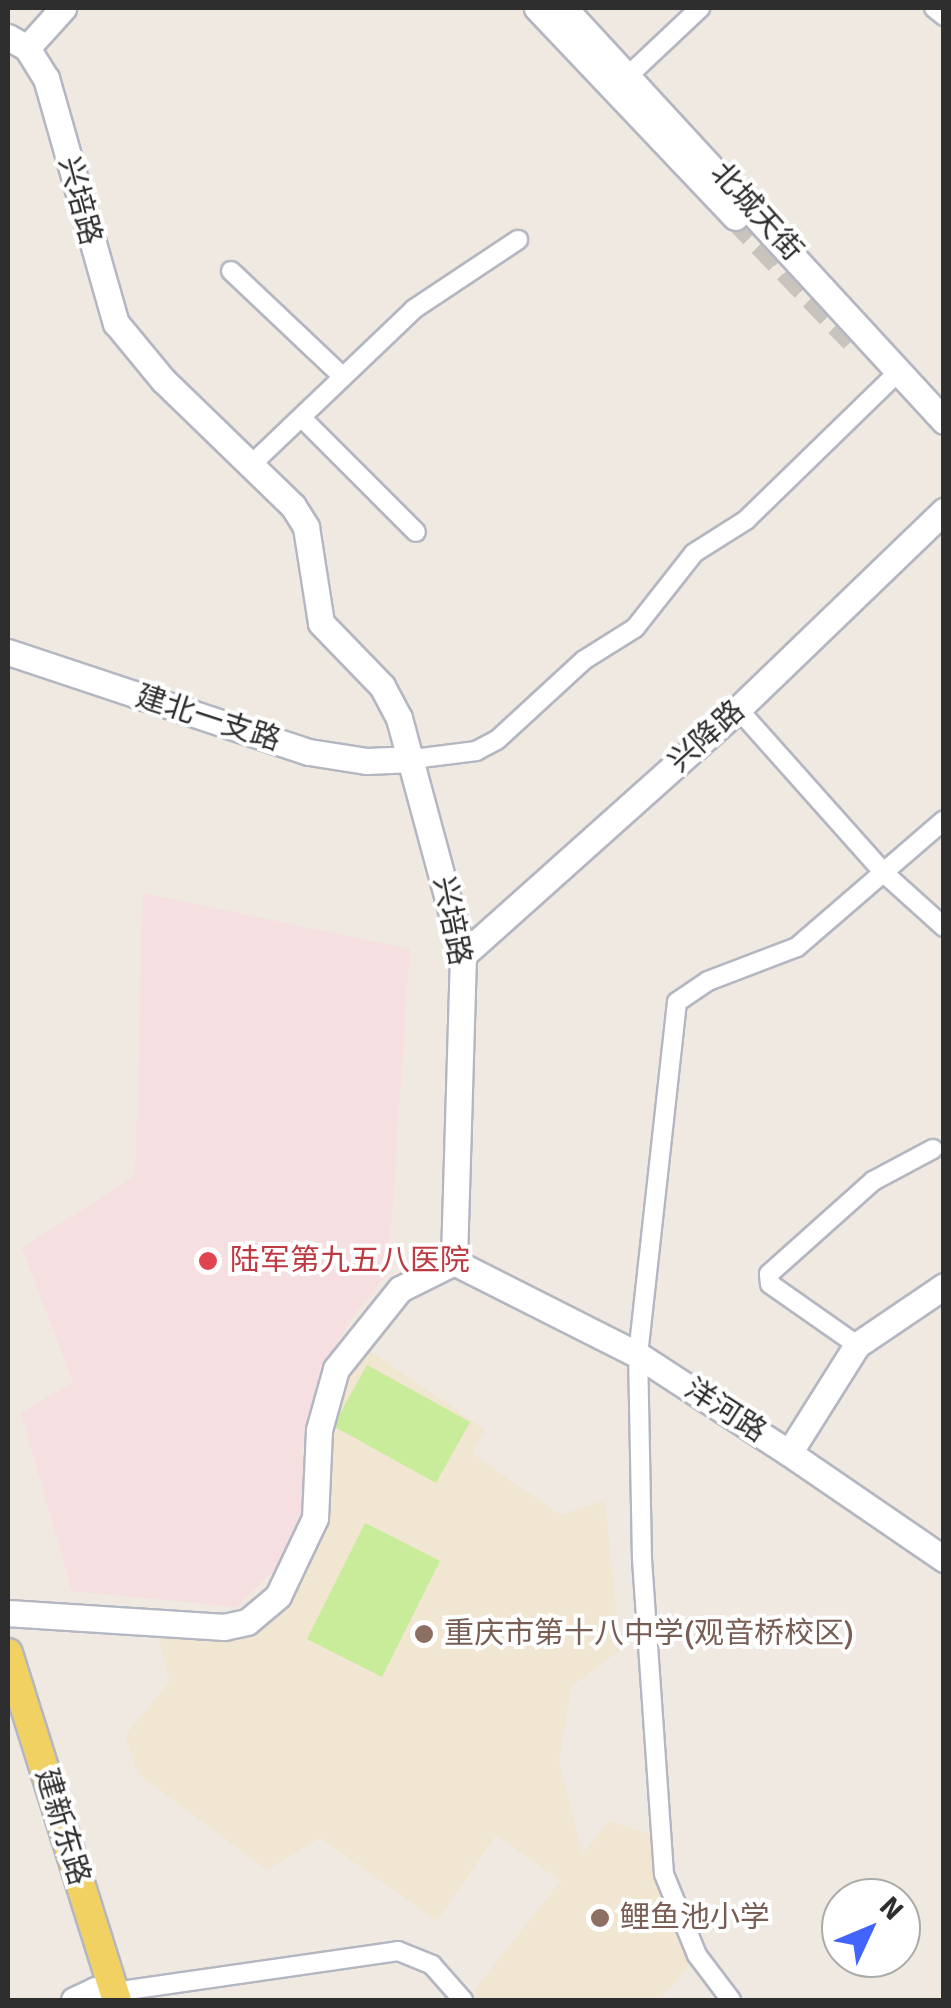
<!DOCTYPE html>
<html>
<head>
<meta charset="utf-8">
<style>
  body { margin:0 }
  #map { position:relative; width:951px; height:2008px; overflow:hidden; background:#efe9e1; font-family:Signika,"Noto Sans SC",sans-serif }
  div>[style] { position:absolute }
  .education>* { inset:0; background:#f0e6d1 }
  .medical>* { inset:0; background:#f5dfe0 }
  .pitch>* { inset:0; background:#c9ec9a }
  .secondary-tunnel>* { height:25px; margin-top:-12.5px; transform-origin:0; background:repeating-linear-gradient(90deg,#c8c4bd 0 25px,transparent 0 37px) }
  .roads { filter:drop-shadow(2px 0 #b4b7c1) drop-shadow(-2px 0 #b4b7c1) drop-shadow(0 2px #b4b7c1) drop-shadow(0 -2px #b4b7c1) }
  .street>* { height:18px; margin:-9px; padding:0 9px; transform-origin:9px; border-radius:9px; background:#fff }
  .secondary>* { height:25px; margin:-12.5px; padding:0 12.5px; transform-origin:12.5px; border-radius:12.5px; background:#fff }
  .primary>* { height:28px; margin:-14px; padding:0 14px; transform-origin:14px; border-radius:14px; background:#f2d163 }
  .dots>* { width:28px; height:28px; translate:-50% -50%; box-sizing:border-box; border:5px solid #fff; border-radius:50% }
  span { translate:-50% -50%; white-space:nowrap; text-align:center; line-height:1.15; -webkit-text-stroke:8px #fff; paint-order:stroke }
  .street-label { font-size:30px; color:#2e2e2e }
  .health-label { font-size:30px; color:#be3a42 }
  .left { translate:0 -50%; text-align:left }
  .education-label { font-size:30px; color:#785e54 }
  .frame { position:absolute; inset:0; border:10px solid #2e2e2e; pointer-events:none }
  .north { position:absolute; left:821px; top:1878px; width:100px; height:100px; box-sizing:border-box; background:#fff; border:2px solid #ababab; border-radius:50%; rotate:46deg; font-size:28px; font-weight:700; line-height:40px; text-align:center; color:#2e2e2e }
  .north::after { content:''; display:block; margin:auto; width:35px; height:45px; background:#4264fb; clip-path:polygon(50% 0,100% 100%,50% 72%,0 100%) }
</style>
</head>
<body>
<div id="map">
  <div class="education">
    <i style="clip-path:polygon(361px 1345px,486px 1430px,472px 1453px,560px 1515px,605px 1500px,620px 1650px,571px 1687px,559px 1763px,583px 1853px,609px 1821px,651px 1834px,663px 1904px,691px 1964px,659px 2000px,476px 2000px,471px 1994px,561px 1881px,496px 1835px,437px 1921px,320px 1838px,267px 1870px,138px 1774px,125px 1736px,170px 1681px,158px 1633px,284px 1600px,333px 1401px)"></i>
  </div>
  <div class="medical">
    <i style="clip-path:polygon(143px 893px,410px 949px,388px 1274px,352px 1317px,323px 1369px,302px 1451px,305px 1502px,279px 1565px,236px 1607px,72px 1591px,21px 1413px,73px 1382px,22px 1248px,135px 1176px)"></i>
  </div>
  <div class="pitch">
    <i style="clip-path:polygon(367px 1365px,470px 1422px,436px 1483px,333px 1426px)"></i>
    <i style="clip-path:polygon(365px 1523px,440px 1561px,382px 1677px,307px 1639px)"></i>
  </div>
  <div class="secondary-tunnel">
    <i style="left:735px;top:217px;width:170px;rotate:46.2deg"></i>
  </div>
  <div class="roads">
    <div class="street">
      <i style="left:934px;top:8px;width:13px;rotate:39deg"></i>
      <i style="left:629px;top:75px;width:98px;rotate:-43.3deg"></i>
      <i style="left:231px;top:271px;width:154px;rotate:43.4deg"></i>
      <i style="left:302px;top:418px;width:161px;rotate:45deg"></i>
      <i style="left:253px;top:463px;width:223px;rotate:-43.7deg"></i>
      <i style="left:414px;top:309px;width:125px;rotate:-33.6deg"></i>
      <i style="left:738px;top:709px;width:220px;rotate:48.3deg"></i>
      <i style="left:884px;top:873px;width:81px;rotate:42deg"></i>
      <i style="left:413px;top:759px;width:64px;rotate:-7.2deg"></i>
      <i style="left:476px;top:751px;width:24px;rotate:-28deg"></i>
      <i style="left:497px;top:740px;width:118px;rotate:-42.6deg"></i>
      <i style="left:584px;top:660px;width:60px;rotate:-32.1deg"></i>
      <i style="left:635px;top:628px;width:95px;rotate:-51.8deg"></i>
      <i style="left:694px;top:553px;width:62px;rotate:-32.4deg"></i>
      <i style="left:746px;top:520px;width:211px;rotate:-44.2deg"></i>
      <i style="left:857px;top:1345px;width:106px;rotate:-145deg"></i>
      <i style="left:770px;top:1284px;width:10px;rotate:-96deg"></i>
      <i style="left:769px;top:1274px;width:140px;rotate:-41.8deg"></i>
      <i style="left:873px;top:1181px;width:68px;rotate:-28.1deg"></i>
      <i style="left:114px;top:1992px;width:287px;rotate:-8.2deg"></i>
      <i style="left:398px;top:1951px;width:37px;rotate:22deg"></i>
      <i style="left:432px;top:1965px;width:47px;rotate:48.5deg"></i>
      <i style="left:731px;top:2000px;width:56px;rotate:-127.1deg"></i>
      <i style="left:697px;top:1955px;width:87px;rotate:-112.2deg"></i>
      <i style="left:664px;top:1874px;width:316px;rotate:-94deg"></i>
      <i style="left:642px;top:1559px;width:204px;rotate:-91.1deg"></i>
      <i style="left:638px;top:1355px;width:355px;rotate:-83.7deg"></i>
      <i style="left:677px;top:1002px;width:37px;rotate:-34deg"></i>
      <i style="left:708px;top:981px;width:95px;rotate:-20.9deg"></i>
      <i style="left:797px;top:947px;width:194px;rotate:-40.8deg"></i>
    </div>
    <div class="secondary">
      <i style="left:537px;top:8px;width:288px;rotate:46.5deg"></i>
      <i style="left:564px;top:8px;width:561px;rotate:47.38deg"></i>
      <i style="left:8px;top:37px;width:22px;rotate:30deg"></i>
      <i style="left:27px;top:48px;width:36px;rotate:58deg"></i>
      <i style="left:46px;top:78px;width:255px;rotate:74.1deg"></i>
      <i style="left:116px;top:323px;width:74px;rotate:50.5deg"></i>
      <i style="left:163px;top:380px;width:181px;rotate:44.1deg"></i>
      <i style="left:293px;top:506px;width:25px;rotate:58deg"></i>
      <i style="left:306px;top:527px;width:97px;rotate:81.1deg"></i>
      <i style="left:321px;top:623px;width:88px;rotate:45.9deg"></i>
      <i style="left:382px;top:686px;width:36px;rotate:62deg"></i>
      <i style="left:399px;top:718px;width:245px;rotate:74.9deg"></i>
      <i style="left:463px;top:955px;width:307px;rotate:91.7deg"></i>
      <i style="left:454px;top:1262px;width:60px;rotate:153.4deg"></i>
      <i style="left:400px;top:1289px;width:102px;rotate:128.7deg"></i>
      <i style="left:336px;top:1369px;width:63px;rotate:105.6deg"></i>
      <i style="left:319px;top:1430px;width:88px;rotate:92.6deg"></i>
      <i style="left:315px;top:1518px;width:86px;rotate:115.4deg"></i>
      <i style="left:278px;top:1596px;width:40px;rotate:140deg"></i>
      <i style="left:247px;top:1622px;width:24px;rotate:168deg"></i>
      <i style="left:224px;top:1627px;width:216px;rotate:-176.3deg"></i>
      <i style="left:27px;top:48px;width:54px;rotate:-48deg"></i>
      <i style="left:8px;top:652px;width:317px;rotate:18.4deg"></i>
      <i style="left:309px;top:752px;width:59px;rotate:8.8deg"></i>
      <i style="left:367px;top:761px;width:46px;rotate:-2.5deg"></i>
      <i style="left:463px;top:955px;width:369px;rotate:-41.8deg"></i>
      <i style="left:738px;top:709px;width:286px;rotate:-43.9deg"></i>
      <i style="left:454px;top:1262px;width:206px;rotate:26.8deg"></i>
      <i style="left:638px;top:1355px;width:180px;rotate:33deg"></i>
      <i style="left:789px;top:1453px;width:128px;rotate:-57.8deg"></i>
      <i style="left:857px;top:1345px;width:105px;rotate:-34.1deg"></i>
      <i style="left:789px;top:1453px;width:188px;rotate:34.4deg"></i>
      <i style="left:74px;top:2000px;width:23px;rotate:-25deg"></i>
      <i style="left:95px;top:1990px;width:19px;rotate:6deg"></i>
    </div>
    <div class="primary">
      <i style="left:8px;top:1653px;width:364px;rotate:72.6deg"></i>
    </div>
  </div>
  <div class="dots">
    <i style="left:208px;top:1261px;background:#e0444e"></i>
    <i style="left:424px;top:1634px;background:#8d6e63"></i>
    <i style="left:600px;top:1918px;background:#8d6e63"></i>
  </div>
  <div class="street-label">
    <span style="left:79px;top:201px;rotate:75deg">兴培路</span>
    <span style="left:756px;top:212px;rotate:48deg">北城天街</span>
    <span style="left:208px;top:719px;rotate:18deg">建北一支路</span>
    <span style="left:707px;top:737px;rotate:-42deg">兴降路</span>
    <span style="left:451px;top:921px;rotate:79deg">兴培路</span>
    <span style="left:725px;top:1411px;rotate:33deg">洋河路</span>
    <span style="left:62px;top:1827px;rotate:73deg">建新东路</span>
  </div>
  <div class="health-label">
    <span class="left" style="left:230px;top:1261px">陆军第九五八医院</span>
  </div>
  <div class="education-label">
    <span class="left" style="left:444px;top:1634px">重庆市第十八中学(观音桥校区)</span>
    <span class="left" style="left:620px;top:1918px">鲤鱼池小学</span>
  </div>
  <div class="frame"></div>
  <div class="north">N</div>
</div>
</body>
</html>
